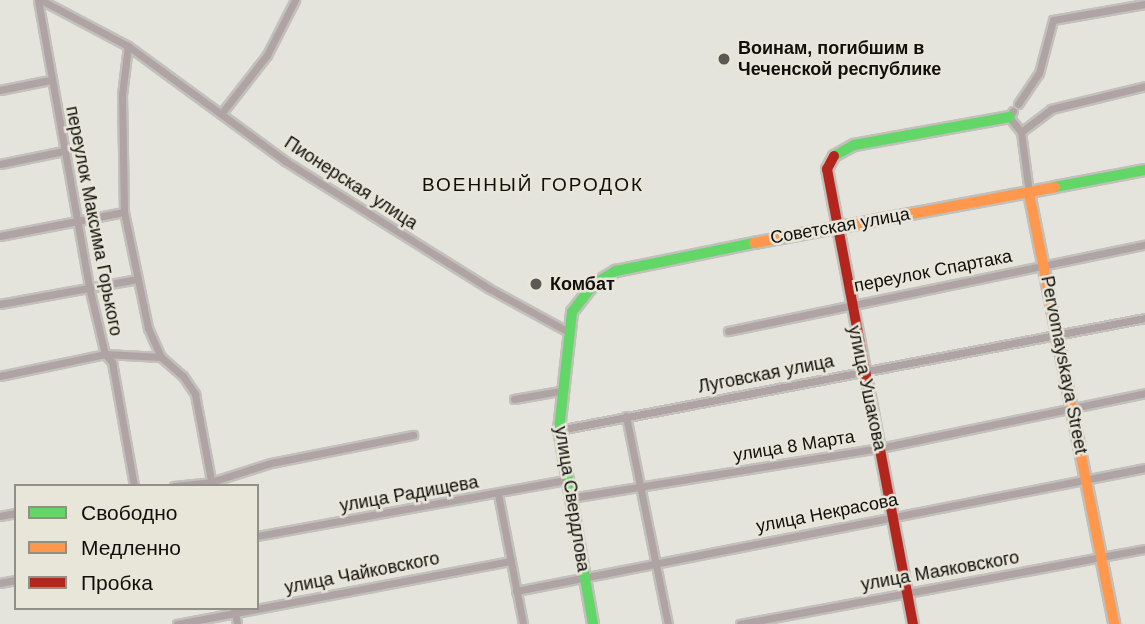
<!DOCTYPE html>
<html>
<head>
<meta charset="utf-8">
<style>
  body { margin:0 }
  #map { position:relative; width:1145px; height:624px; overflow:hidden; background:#e4e3dc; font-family:Helvetica,sans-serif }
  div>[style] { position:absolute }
  .roads { filter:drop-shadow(2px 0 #c1c0bb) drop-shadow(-2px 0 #c1c0bb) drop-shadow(0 2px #c1c0bb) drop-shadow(0 -2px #c1c0bb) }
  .street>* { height:7px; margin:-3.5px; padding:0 3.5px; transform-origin:3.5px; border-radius:3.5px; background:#afa3a4 }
  .fast>* { height:10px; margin:-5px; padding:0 5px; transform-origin:5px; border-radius:5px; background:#63d668 }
  .slow>* { height:10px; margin:-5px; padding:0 5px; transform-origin:5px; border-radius:5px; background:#ff974d }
  .jam>* { height:10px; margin:-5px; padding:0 5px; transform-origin:5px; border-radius:5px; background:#b3261e }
  .dots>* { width:19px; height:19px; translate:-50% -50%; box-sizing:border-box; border:4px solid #e8e5d9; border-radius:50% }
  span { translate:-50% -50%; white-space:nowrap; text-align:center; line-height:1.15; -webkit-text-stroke:5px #e8e5d9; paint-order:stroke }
  .poi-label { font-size:18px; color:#100f0b; font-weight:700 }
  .left { translate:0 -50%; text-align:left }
  .street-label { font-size:18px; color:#100f0b }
  .neighbourhood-label { font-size:19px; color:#100f0b; letter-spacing:2px }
  .legend { position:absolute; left:14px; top:484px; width:245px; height:126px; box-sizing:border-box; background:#e8e5d9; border:2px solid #928f87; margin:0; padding:9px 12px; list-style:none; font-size:21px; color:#100f0b }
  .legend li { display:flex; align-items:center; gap:14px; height:35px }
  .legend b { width:35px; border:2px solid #928f87 }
</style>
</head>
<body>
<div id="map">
  <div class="roads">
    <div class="street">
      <i style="left:38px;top:0;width:291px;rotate:79.9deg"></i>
      <i style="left:89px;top:287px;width:69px;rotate:76.6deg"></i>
      <i style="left:105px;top:354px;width:11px;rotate:49deg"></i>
      <i style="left:112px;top:362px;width:126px;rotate:79.9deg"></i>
      <i style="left:41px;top:0;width:98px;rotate:27.9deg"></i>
      <i style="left:128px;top:46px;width:195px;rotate:36.2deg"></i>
      <i style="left:285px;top:161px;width:239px;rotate:32deg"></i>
      <i style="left:488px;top:288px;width:90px;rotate:28.6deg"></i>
      <i style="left:128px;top:46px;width:49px;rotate:97deg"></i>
      <i style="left:122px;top:95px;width:117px;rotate:89deg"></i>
      <i style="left:124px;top:212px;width:118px;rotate:78.3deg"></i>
      <i style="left:148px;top:328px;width:32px;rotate:66deg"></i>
      <i style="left:161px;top:357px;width:29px;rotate:41deg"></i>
      <i style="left:183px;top:376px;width:22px;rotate:56deg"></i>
      <i style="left:195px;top:394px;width:94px;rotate:79.5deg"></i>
      <i style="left:0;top:90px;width:51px;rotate:-11.3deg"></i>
      <i style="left:1018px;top:104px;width:37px;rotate:-56deg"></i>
      <i style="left:1039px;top:73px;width:55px;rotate:-75.2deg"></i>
      <i style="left:1053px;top:20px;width:93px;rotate:-9.9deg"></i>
      <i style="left:1013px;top:111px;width:7px;rotate:124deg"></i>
      <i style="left:1009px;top:117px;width:19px;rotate:51deg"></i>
      <i style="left:1021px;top:132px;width:62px;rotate:82.5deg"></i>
      <i style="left:221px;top:114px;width:75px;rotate:-52.1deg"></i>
      <i style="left:267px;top:55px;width:62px;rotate:-63deg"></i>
      <i style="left:1021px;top:132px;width:38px;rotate:-37deg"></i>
      <i style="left:1051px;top:109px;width:97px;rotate:-13.7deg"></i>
      <i style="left:0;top:164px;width:65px;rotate:-11.5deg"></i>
      <i style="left:0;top:236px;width:126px;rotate:-11deg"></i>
      <i style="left:0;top:304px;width:140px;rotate:-10.3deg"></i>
      <i style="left:728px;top:331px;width:426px;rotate:-11.7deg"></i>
      <i style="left:0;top:376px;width:107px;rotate:-11.8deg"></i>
      <i style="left:105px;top:354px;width:56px;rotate:3.1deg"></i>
      <i style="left:514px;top:399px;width:47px;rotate:-9.9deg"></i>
      <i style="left:626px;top:416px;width:212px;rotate:78.6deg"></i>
      <i style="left:559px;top:430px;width:597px;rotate:-10.82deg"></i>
      <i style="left:174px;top:486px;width:37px;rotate:-6deg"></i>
      <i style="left:211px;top:482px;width:63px;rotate:-17.6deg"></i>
      <i style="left:271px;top:463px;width:145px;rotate:-11.2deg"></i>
      <i style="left:498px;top:494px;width:132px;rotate:79.1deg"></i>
      <i style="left:571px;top:498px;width:313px;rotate:-9.2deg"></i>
      <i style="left:880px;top:448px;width:271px;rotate:-11.7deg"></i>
      <i style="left:0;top:516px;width:16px;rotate:-11deg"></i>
      <i style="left:257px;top:536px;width:314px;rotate:-10.3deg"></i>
      <i style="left:0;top:583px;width:16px;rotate:-11deg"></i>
      <i style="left:516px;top:591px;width:641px;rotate:-11.06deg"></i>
      <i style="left:234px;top:608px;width:16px;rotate:79deg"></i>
      <i style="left:177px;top:624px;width:340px;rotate:-10.7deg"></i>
      <i style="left:740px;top:624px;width:412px;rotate:-10.5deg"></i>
    </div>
    <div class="fast">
      <i style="left:834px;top:156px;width:23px;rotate:-29deg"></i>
      <i style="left:854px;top:145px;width:158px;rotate:-10.2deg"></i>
      <i style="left:1055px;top:187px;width:92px;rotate:-10.7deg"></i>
      <i style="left:593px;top:624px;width:197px;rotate:-99.9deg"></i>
      <i style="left:559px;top:430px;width:119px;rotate:-83.7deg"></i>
      <i style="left:572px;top:312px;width:36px;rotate:-52deg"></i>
      <i style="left:594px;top:284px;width:26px;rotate:-31deg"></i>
      <i style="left:616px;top:271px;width:141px;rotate:-11.5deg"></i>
    </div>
    <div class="slow">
      <i style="left:1029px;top:193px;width:439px;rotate:78.8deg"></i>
      <i style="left:754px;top:243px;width:306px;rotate:-10.5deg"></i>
    </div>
    <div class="jam">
      <i style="left:834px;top:156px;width:15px;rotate:118deg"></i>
      <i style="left:827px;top:169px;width:463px;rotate:79.3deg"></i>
    </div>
  </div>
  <div class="dots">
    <i style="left:724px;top:59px;background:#5a5954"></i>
    <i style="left:536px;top:284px;background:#5a5954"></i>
  </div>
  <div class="poi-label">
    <span class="left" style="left:738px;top:59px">Воинам, погибшим в<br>Чеченской республике</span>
    <span class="left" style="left:550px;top:284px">Комбат</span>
  </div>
  <div class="street-label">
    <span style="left:351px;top:183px;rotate:33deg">Пионерская улица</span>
    <span style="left:94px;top:221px;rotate:79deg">переулок Максима Горького</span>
    <span style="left:840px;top:226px;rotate:-10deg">Советская улица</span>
    <span style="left:933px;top:271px;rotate:-11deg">переулок Спартака</span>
    <span style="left:1064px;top:365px;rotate:79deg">Pervomayskaya Street</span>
    <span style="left:766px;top:374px;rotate:-11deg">Луговская улица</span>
    <span style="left:867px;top:388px;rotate:78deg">улица Ушакова</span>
    <span style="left:794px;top:446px;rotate:-9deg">улица 8 Марта</span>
    <span style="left:409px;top:494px;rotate:-10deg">улица Радищева</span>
    <span style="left:572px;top:499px;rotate:81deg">улица Свердлова</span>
    <span style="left:827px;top:513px;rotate:-11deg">улица Некрасова</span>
    <span style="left:940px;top:571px;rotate:-10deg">улица Маяковского</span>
    <span style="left:362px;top:573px;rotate:-11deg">улица Чайковского</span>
  </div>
  <div class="neighbourhood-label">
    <span style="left:533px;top:185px">ВОЕННЫЙ ГОРОДОК</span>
  </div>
  <ul class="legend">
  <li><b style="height:9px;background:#63d668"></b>Свободно</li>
  <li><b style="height:9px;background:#ff974d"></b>Медленно</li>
  <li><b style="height:9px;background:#b3261e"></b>Пробка</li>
  </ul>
</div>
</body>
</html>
